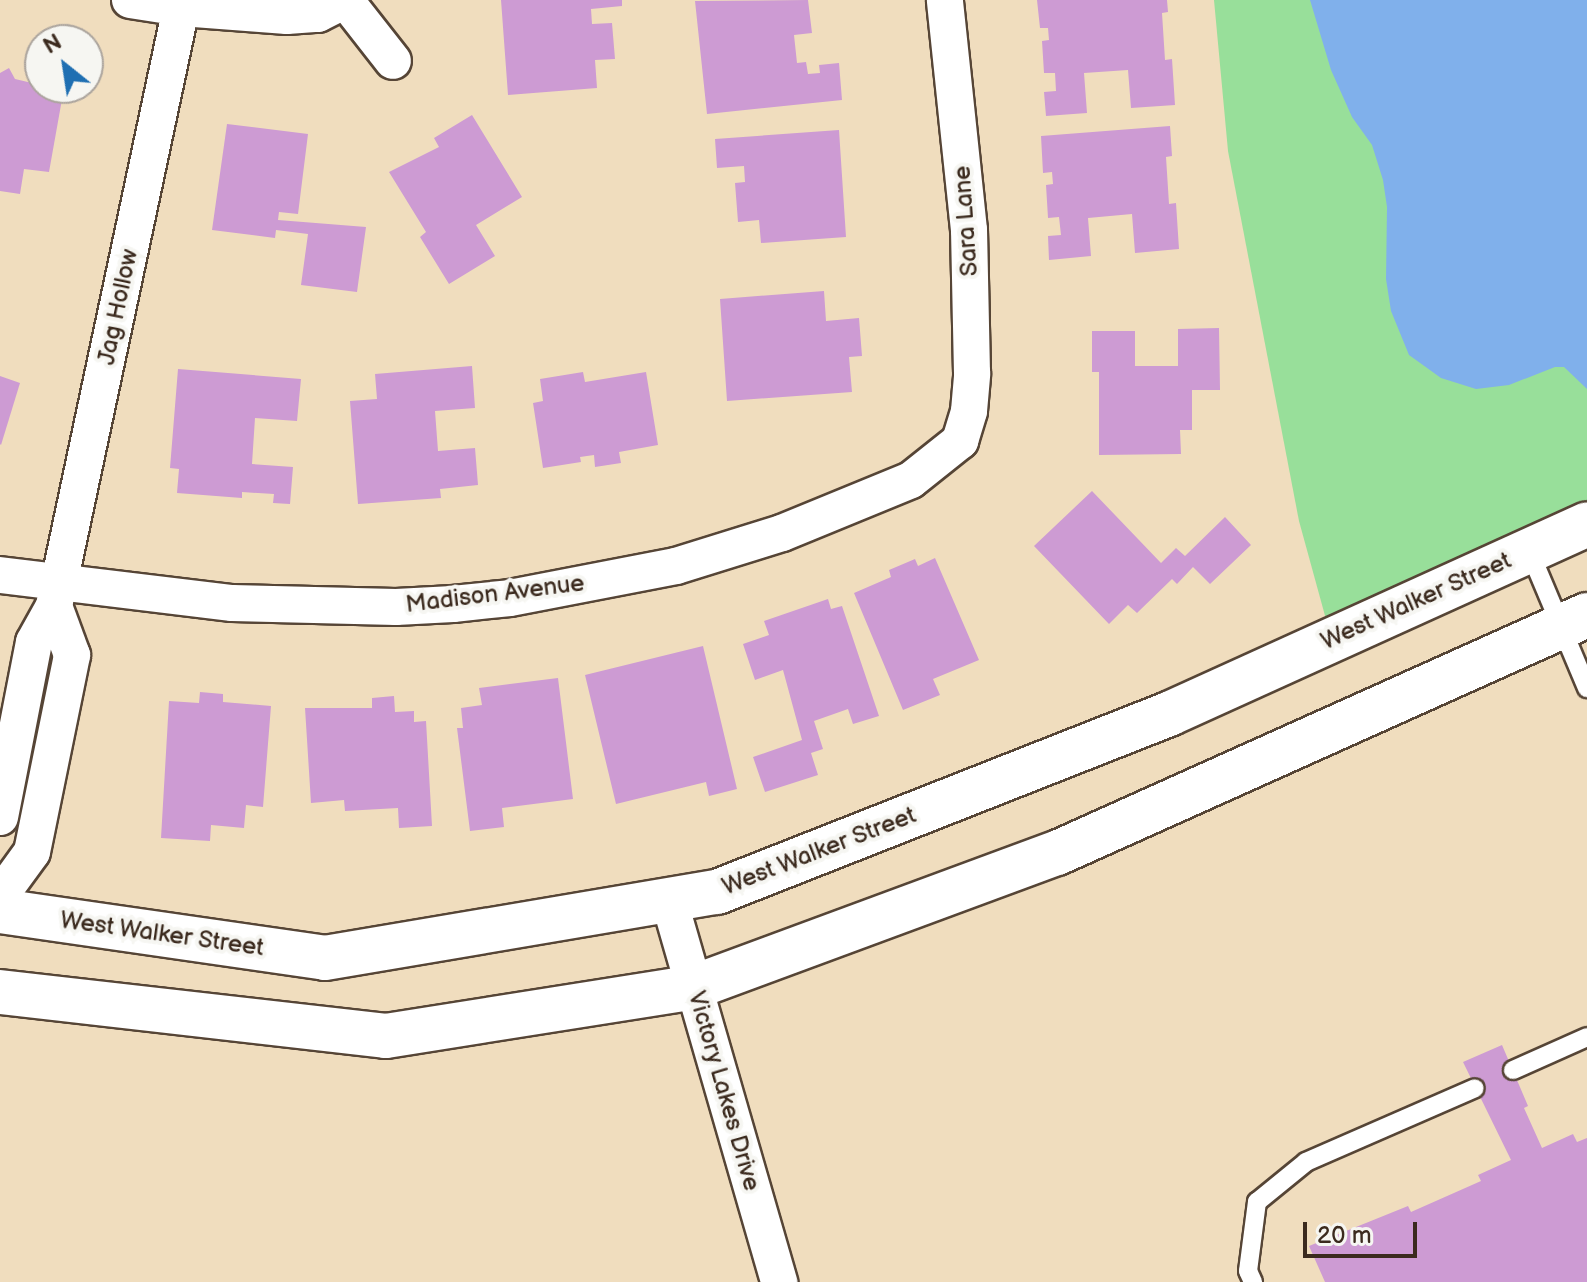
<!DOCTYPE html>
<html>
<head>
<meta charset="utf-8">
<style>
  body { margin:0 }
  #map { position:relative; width:1587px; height:1282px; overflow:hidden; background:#f0ddbe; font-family:"Balsamiq Sans",sans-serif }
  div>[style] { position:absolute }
  .green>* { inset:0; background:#98df9a }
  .water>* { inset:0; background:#80b0eb }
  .building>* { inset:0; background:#cd9bd3 }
  .roads { filter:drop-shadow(2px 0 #564536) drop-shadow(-2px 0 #564536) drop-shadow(0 2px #564536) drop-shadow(0 -2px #564536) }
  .service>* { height:18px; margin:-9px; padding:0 9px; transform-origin:9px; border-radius:9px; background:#fff }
  .minor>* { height:36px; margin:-18px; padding:0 18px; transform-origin:18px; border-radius:18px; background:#fff }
  .tertiary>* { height:44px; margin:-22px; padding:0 22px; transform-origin:22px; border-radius:22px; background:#fff }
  span { translate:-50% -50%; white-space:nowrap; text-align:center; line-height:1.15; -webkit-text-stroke:8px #f6f6f2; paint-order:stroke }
  .street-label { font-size:24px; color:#3b2a1e }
  .north { position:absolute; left:24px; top:24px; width:80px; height:80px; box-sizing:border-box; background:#f6f6f2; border:2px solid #aba49d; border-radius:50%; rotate:330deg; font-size:22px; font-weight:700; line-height:32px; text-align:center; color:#3b2a1e }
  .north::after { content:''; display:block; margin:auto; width:28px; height:36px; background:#1f6fb2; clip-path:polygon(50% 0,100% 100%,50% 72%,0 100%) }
  .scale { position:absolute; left:1303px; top:1222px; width:114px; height:36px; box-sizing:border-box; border:4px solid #3b2a1e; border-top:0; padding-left:10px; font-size:24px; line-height:28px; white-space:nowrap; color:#3b2a1e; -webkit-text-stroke:6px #f6f6f2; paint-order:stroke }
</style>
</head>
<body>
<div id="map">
  <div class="green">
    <i style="clip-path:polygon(1214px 0,1587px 0,1587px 511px,1327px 623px,1299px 521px,1228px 151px)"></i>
  </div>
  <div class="water">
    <i style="clip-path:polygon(1310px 0,1587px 0,1587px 389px,1564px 367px,1555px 367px,1509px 385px,1476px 389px,1441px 378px,1409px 355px,1391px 311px,1386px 279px,1387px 207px,1383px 180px,1372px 145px,1352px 117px,1331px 70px)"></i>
  </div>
  <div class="building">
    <i style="clip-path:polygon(501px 0,622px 0,622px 6px,591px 9px,592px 24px,612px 23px,615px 59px,595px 60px,597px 88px,508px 95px)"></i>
    <i style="clip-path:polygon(808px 0,812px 33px,794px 35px,797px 63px,806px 62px,808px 74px,820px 73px,819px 65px,839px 63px,842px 100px,707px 114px,695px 1px)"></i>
    <i style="clip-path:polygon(1037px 0,1167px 0,1168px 12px,1162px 13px,1165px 60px,1172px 59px,1175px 105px,1131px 108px,1128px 70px,1084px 73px,1087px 113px,1046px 116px,1044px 92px,1056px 91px,1055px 73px,1044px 73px,1042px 41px,1049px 40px,1048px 28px,1040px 28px)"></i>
    <i style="clip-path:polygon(9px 68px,15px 79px,32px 83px,34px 74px,40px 76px,40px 88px,64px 88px,49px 172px,24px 169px,20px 194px,0 191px,0 73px)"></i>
    <i style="clip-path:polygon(472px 115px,522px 197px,476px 225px,495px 256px,449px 284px,420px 237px,426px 232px,389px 172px,439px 147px,434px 138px)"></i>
    <i style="clip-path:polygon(227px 124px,308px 134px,298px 214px,279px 212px,278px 220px,366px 227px,357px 292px,301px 285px,308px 234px,276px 230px,275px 238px,212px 230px)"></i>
    <i style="clip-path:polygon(1170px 126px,1172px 156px,1166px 157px,1169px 204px,1176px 203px,1179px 249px,1135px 253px,1132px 214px,1088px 218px,1091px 256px,1049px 260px,1048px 236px,1061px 235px,1059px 217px,1048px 218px,1046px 185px,1053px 184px,1052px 172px,1043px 173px,1041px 136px)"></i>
    <i style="clip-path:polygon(839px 130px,846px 237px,761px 243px,759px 220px,738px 222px,735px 183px,745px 182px,744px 166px,717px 168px,715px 139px)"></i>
    <i style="clip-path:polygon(824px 291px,826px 321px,859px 318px,862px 356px,849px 357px,852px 392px,727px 401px,720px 299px)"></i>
    <i style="clip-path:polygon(1219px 328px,1220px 390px,1192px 390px,1192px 430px,1180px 430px,1181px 454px,1099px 455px,1099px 372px,1092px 372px,1092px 331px,1135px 331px,1135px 366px,1178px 366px,1178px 329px)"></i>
    <i style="clip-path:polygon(472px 366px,475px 408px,435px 411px,438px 451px,475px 448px,478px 485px,440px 489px,441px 498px,358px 504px,350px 401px,377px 399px,375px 374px)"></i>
    <i style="clip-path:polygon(178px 369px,301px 379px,297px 421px,255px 418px,252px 464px,293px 467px,290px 504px,273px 503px,274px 494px,242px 492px,242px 498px,177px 493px,179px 469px,170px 468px)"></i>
    <i style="clip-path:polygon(583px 372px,585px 382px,646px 372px,658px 445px,619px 452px,621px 463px,595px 467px,594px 455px,580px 457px,581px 462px,543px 468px,533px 403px,543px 401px,540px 379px)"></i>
    <i style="clip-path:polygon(0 376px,20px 383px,1px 445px,0 444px)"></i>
    <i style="clip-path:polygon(1092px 491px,1161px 563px,1176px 548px,1185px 556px,1225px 517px,1251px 545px,1210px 584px,1193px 567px,1177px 584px,1172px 579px,1137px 613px,1128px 605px,1109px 624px,1034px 546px)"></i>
    <i style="clip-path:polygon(935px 558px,979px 660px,933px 679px,940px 695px,903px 710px,854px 593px,891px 577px,889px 570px,915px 559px,918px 566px)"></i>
    <i style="clip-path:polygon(828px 599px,831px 609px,842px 606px,879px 716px,853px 724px,848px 709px,814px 721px,823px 749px,811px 753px,818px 775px,765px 792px,753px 757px,802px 740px,783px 670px,755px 680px,743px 644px,769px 635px,764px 621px)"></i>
    <i style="clip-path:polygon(703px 646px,737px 789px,709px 796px,706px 782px,616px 804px,585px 675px)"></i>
    <i style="clip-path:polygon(558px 678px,573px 799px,502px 808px,504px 827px,470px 831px,457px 728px,463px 728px,461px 708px,482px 705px,479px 688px)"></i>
    <i style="clip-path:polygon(200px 692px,223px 694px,223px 702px,271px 706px,263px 807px,246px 805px,244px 828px,211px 825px,210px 841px,161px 838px,169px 701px,199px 703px)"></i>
    <i style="clip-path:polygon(394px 696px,395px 712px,414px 711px,414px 722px,426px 721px,432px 826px,399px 828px,398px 808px,345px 811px,344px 800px,311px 803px,305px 708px,372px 708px,372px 698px)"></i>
    <i style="clip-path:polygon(1502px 1045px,1528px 1106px,1524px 1108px,1542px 1148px,1573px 1134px,1577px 1142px,1587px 1138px,1587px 1282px,1325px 1282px,1309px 1246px,1408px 1206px,1411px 1212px,1481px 1181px,1478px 1175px,1511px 1160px,1463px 1062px)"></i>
  </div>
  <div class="roads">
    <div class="service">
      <i style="left:1529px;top:550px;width:150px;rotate:67.2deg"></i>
      <i style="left:1513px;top:1070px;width:81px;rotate:-24deg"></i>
      <i style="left:1253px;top:1282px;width:12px;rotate:-114deg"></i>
      <i style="left:1248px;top:1271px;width:70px;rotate:-82.6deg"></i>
      <i style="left:1257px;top:1202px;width:63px;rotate:-39.2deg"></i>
      <i style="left:1306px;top:1162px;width:184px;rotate:-23.6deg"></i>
    </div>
    <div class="minor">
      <i style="left:130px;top:0;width:52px;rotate:8.9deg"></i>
      <i style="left:181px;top:8px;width:106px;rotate:4.3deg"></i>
      <i style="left:287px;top:16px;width:31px;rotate:-4deg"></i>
      <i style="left:318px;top:14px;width:31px;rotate:-27deg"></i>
      <i style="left:346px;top:1px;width:76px;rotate:51.9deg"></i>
      <i style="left:0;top:575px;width:234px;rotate:6.9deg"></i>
      <i style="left:232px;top:603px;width:164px;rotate:1.4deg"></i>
      <i style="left:396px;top:607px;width:57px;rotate:-3deg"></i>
      <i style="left:453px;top:604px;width:57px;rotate:-6deg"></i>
      <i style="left:510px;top:598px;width:169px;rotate:-10.9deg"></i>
      <i style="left:676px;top:566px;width:111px;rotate:-17.3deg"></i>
      <i style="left:782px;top:533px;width:139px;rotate:-22.3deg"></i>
      <i style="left:911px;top:480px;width:63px;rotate:-38.5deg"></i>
      <i style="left:960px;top:441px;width:31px;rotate:-73deg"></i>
      <i style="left:969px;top:411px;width:38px;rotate:-85deg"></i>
      <i style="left:972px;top:373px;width:143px;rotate:-91.2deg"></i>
      <i style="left:969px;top:230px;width:231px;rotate:-96deg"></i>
      <i style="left:0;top:817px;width:178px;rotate:-79deg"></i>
      <i style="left:34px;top:642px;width:41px;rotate:-60.9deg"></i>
      <i style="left:54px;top:606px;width:24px;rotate:-78deg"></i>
      <i style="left:59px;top:583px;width:588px;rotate:-78.02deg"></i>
      <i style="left:0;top:896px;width:54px;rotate:-54deg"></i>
      <i style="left:32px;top:852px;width:201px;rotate:-78.5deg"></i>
      <i style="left:72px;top:655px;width:52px;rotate:-110.2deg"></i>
      <i style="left:669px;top:900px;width:398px;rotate:73.9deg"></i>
    </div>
    <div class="tertiary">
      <i style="left:0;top:911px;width:328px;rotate:8.2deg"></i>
      <i style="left:325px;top:958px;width:398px;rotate:-9.6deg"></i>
      <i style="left:717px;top:892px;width:486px;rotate:-21.5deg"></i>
      <i style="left:1169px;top:714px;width:459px;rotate:-24.4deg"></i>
      <i style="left:0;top:992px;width:388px;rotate:6.5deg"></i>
      <i style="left:386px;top:1036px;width:312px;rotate:-9deg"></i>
      <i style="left:694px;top:987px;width:387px;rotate:-20.3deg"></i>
      <i style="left:1057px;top:853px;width:581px;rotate:-24.18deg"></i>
    </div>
  </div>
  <div class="street-label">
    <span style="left:966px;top:221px;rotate:-94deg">Sara Lane</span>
    <span style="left:118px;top:307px;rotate:-78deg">Jag Hollow</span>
    <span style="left:495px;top:594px;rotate:-7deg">Madison Avenue</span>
    <span style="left:1416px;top:601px;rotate:-24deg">West Walker Street</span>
    <span style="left:819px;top:851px;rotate:-21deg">West Walker Street</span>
    <span style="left:162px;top:934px;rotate:8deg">West Walker Street</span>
    <span style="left:724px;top:1091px;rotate:74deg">Victory Lakes Drive</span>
  </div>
  <div class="north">N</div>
  <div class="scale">20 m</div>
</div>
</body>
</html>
